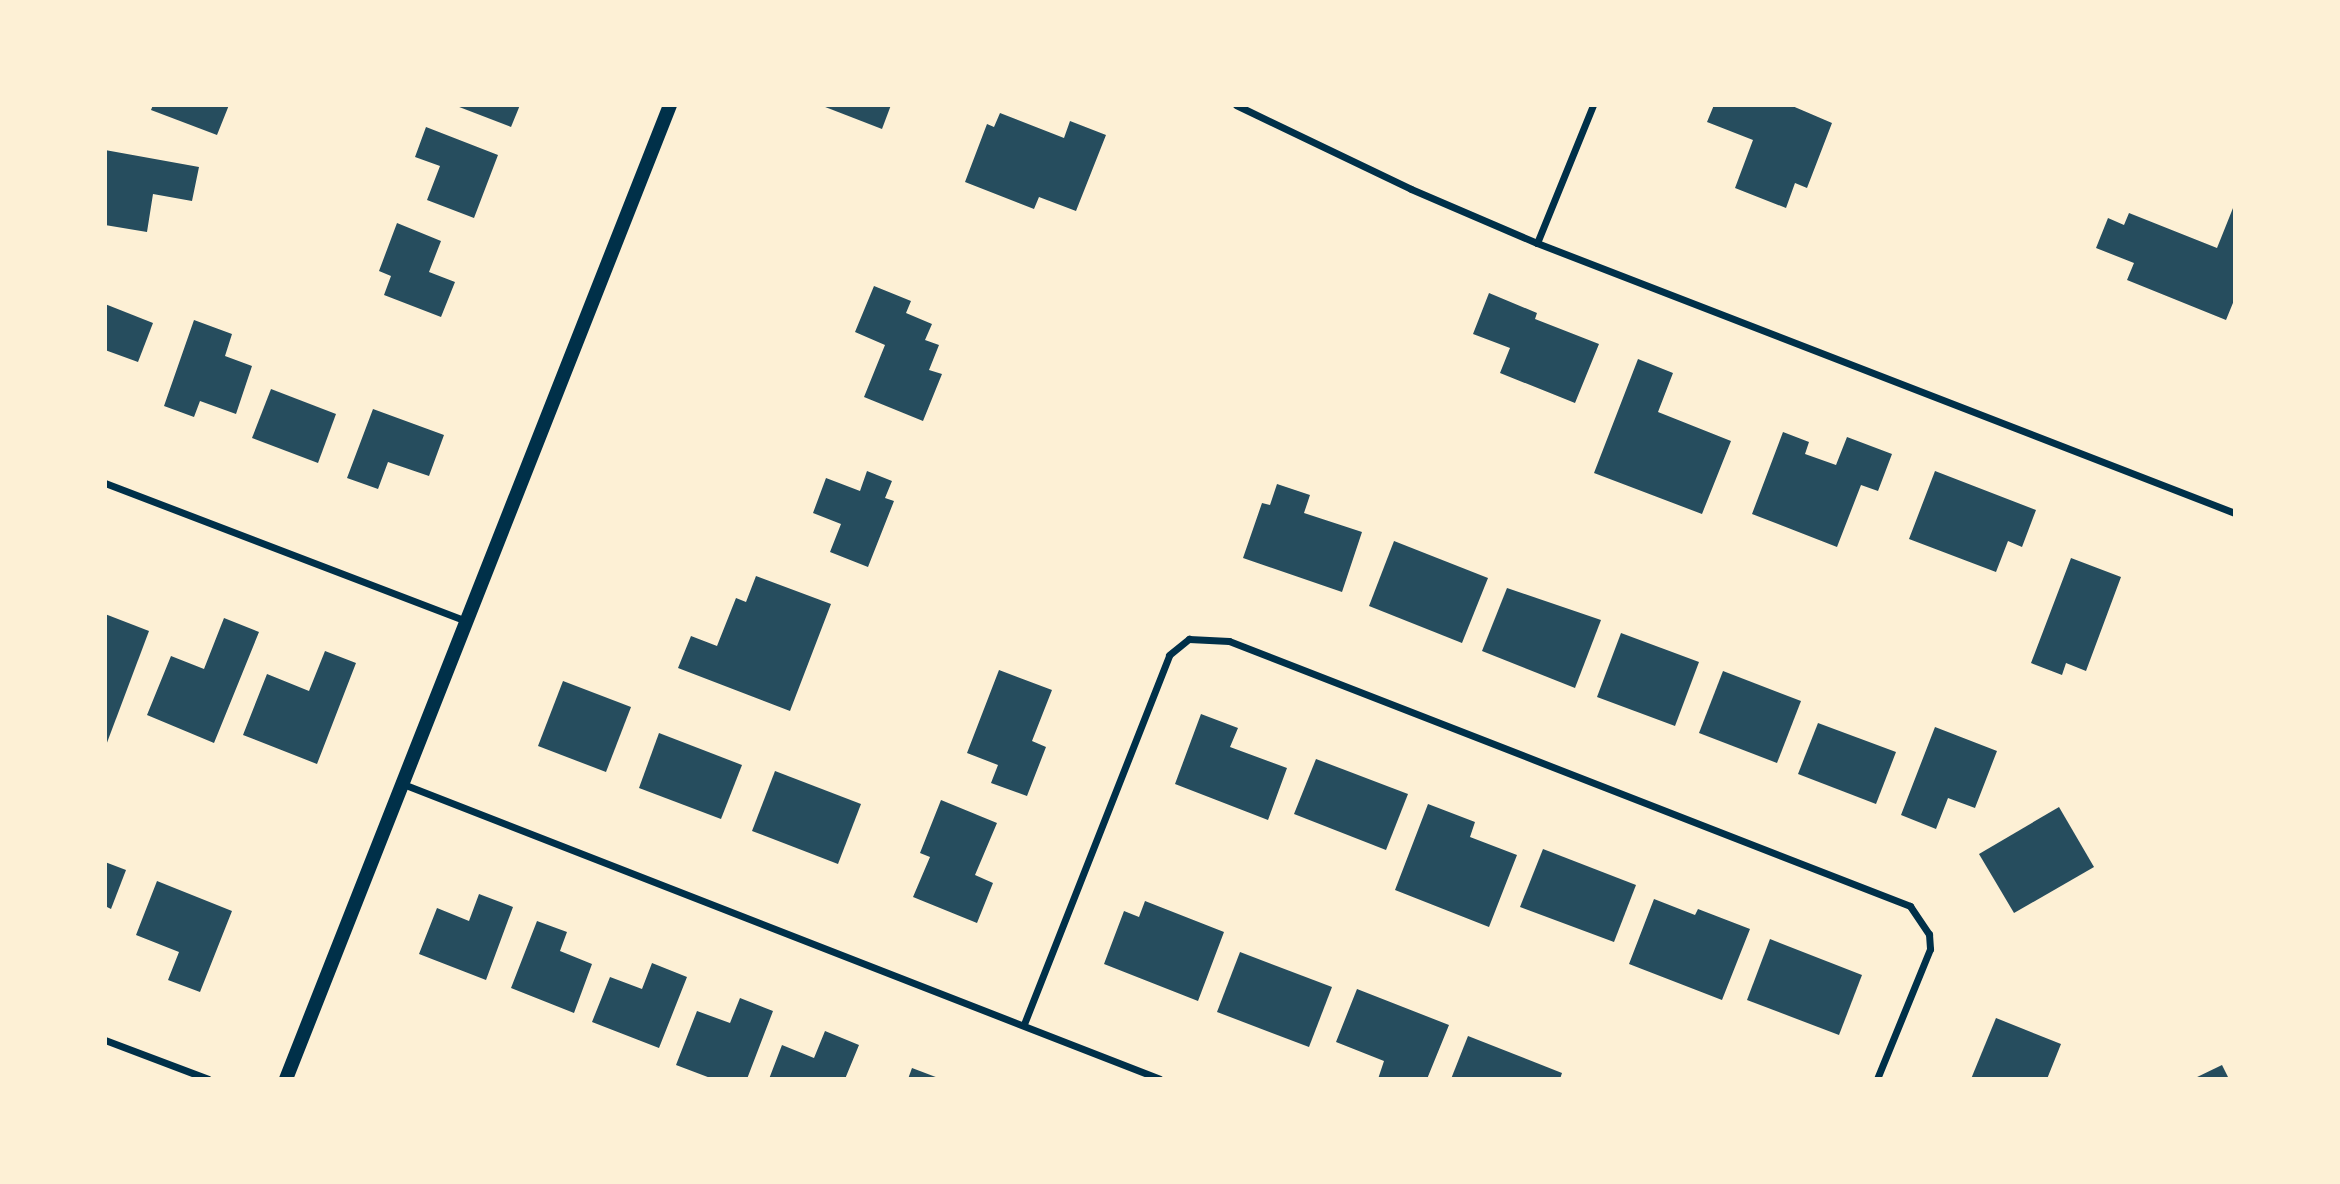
<!DOCTYPE html>
<html>
<head>
<meta charset="utf-8">
<style>
  body { margin:0 }
  #map { position:relative; width:2340px; height:1184px; overflow:hidden; background:#fdf0d5; font-family:"Space Grotesk",sans-serif }
  div>[style] { position:absolute }
  .building>* { inset:0; background:#264d5e }
  .minor>* { height:7px; margin:-3.5px; padding:0 3.5px; transform-origin:3.5px; border-radius:3.5px; background:#003049 }
  .secondary>* { height:14px; margin:-7px; padding:0 7px; transform-origin:7px; border-radius:7px; background:#003049 }
  span { translate:-50% -50%; white-space:nowrap; text-align:center; line-height:1.15; -webkit-text-stroke:5px #fdf0d5; paint-order:stroke }
  .frame { position:absolute; inset:0; border:107px solid #fdf0d5; pointer-events:none }
</style>
</head>
<body>
<div id="map">
  <div class="building">
    <i style="clip-path:polygon(153px 105px,229px 105px,217px 135px,151px 110px)"></i>
    <i style="clip-path:polygon(454px 105px,520px 105px,511px 127px)"></i>
    <i style="clip-path:polygon(820px 105px,891px 105px,882px 129px)"></i>
    <i style="clip-path:polygon(1714px 105px,1790px 105px,1832px 123px,1807px 188px,1795px 183px,1786px 208px,1735px 188px,1753px 140px,1707px 122px)"></i>
    <i style="clip-path:polygon(1000px 113px,1064px 138px,1070px 121px,1106px 135px,1076px 211px,1039px 197px,1034px 209px,965px 182px,987px 124px,994px 127px)"></i>
    <i style="clip-path:polygon(426px 127px,498px 155px,474px 218px,427px 200px,440px 166px,415px 157px)"></i>
    <i style="clip-path:polygon(105px 150px,199px 167px,192px 201px,153px 194px,147px 232px,105px 225px)"></i>
    <i style="clip-path:polygon(2235px 203px,2235px 298px,2226px 320px,2127px 280px,2134px 263px,2096px 248px,2108px 218px,2124px 225px,2129px 213px,2217px 248px)"></i>
    <i style="clip-path:polygon(397px 223px,441px 241px,429px 272px,455px 282px,441px 317px,384px 295px,391px 276px,379px 271px)"></i>
    <i style="clip-path:polygon(874px 286px,911px 301px,906px 313px,932px 324px,925px 340px,939px 345px,929px 370px,942px 374px,923px 421px,864px 397px,885px 345px,855px 332px)"></i>
    <i style="clip-path:polygon(1489px 293px,1537px 313px,1535px 319px,1599px 344px,1575px 403px,1500px 373px,1510px 348px,1473px 334px)"></i>
    <i style="clip-path:polygon(105px 304px,153px 323px,138px 362px,105px 350px)"></i>
    <i style="clip-path:polygon(194px 320px,232px 334px,225px 356px,252px 366px,236px 414px,200px 401px,194px 417px,164px 406px)"></i>
    <i style="clip-path:polygon(1638px 359px,1673px 373px,1658px 412px,1731px 441px,1702px 514px,1594px 473px)"></i>
    <i style="clip-path:polygon(271px 389px,336px 414px,318px 463px,252px 438px)"></i>
    <i style="clip-path:polygon(373px 409px,444px 435px,429px 476px,388px 462px,378px 489px,347px 478px)"></i>
    <i style="clip-path:polygon(1783px 432px,1809px 442px,1805px 454px,1836px 465px,1847px 437px,1892px 454px,1878px 491px,1861px 485px,1837px 547px,1752px 514px)"></i>
    <i style="clip-path:polygon(867px 471px,892px 481px,885px 498px,894px 501px,868px 567px,830px 552px,841px 524px,813px 513px,826px 478px,860px 491px)"></i>
    <i style="clip-path:polygon(1935px 471px,2036px 510px,2022px 547px,2008px 541px,1996px 572px,1909px 539px)"></i>
    <i style="clip-path:polygon(1277px 484px,1310px 495px,1304px 513px,1362px 532px,1342px 592px,1243px 558px,1262px 503px,1270px 505px)"></i>
    <i style="clip-path:polygon(1394px 541px,1488px 578px,1462px 643px,1369px 606px)"></i>
    <i style="clip-path:polygon(2071px 558px,2121px 577px,2086px 671px,2066px 663px,2062px 675px,2031px 663px)"></i>
    <i style="clip-path:polygon(756px 576px,831px 604px,790px 711px,678px 668px,691px 636px,717px 646px,736px 598px,746px 602px)"></i>
    <i style="clip-path:polygon(1507px 588px,1601px 620px,1575px 688px,1482px 651px)"></i>
    <i style="clip-path:polygon(105px 614px,149px 631px,105px 748px)"></i>
    <i style="clip-path:polygon(224px 618px,259px 632px,214px 743px,147px 715px,171px 656px,204px 669px)"></i>
    <i style="clip-path:polygon(1621px 633px,1699px 662px,1675px 726px,1597px 697px)"></i>
    <i style="clip-path:polygon(325px 651px,356px 663px,317px 764px,243px 735px,267px 674px,309px 691px)"></i>
    <i style="clip-path:polygon(999px 670px,1052px 690px,1032px 741px,1046px 747px,1027px 796px,991px 783px,998px 765px,967px 753px)"></i>
    <i style="clip-path:polygon(1723px 671px,1801px 701px,1777px 763px,1699px 733px)"></i>
    <i style="clip-path:polygon(563px 681px,631px 707px,606px 772px,538px 746px)"></i>
    <i style="clip-path:polygon(1201px 714px,1238px 728px,1230px 747px,1287px 768px,1268px 820px,1175px 784px)"></i>
    <i style="clip-path:polygon(1818px 723px,1896px 752px,1876px 804px,1798px 774px)"></i>
    <i style="clip-path:polygon(1935px 727px,1997px 751px,1975px 808px,1948px 798px,1936px 829px,1901px 815px)"></i>
    <i style="clip-path:polygon(659px 733px,742px 765px,721px 819px,639px 788px)"></i>
    <i style="clip-path:polygon(1316px 759px,1408px 794px,1386px 850px,1294px 814px)"></i>
    <i style="clip-path:polygon(775px 771px,861px 804px,838px 864px,752px 831px)"></i>
    <i style="clip-path:polygon(941px 800px,997px 823px,975px 875px,993px 883px,977px 923px,913px 897px,930px 857px,920px 853px)"></i>
    <i style="clip-path:polygon(1428px 804px,1475px 822px,1470px 837px,1517px 855px,1489px 927px,1395px 890px)"></i>
    <i style="clip-path:polygon(2059px 807px,2094px 867px,2014px 913px,1979px 854px)"></i>
    <i style="clip-path:polygon(1543px 849px,1636px 885px,1614px 942px,1520px 907px)"></i>
    <i style="clip-path:polygon(105px 862px,126px 870px,111px 909px,105px 906px)"></i>
    <i style="clip-path:polygon(157px 881px,232px 911px,200px 992px,168px 980px,179px 952px,136px 935px)"></i>
    <i style="clip-path:polygon(479px 894px,513px 907px,486px 980px,419px 954px,437px 908px,469px 921px)"></i>
    <i style="clip-path:polygon(1654px 899px,1695px 915px,1698px 909px,1750px 929px,1722px 1000px,1629px 964px)"></i>
    <i style="clip-path:polygon(1145px 901px,1224px 932px,1198px 1001px,1104px 964px,1124px 911px,1139px 917px)"></i>
    <i style="clip-path:polygon(537px 921px,567px 932px,560px 951px,592px 964px,574px 1013px,511px 988px)"></i>
    <i style="clip-path:polygon(1770px 939px,1862px 975px,1839px 1035px,1747px 1000px)"></i>
    <i style="clip-path:polygon(1240px 952px,1332px 987px,1309px 1047px,1217px 1012px)"></i>
    <i style="clip-path:polygon(652px 963px,687px 977px,659px 1048px,592px 1022px,610px 977px,642px 989px)"></i>
    <i style="clip-path:polygon(1357px 989px,1449px 1025px,1427px 1079px,1378px 1079px,1384px 1061px,1336px 1042px)"></i>
    <i style="clip-path:polygon(740px 998px,773px 1011px,747px 1079px,713px 1079px,676px 1065px,697px 1011px,730px 1023px)"></i>
    <i style="clip-path:polygon(1996px 1018px,2061px 1044px,2047px 1079px,1971px 1079px)"></i>
    <i style="clip-path:polygon(825px 1031px,859px 1045px,845px 1079px,769px 1079px,782px 1045px,814px 1058px)"></i>
    <i style="clip-path:polygon(1468px 1036px,1562px 1073px,1560px 1079px,1451px 1079px)"></i>
    <i style="clip-path:polygon(2222px 1065px,2229px 1079px,2193px 1079px)"></i>
    <i style="clip-path:polygon(912px 1068px,941px 1079px,908px 1079px)"></i>
  </div>
  <div class="minor">
    <i style="left:1236px;top:105px;width:194px;rotate:25.6deg"></i>
    <i style="left:1411px;top:189px;width:137px;rotate:23.2deg"></i>
    <i style="left:1537px;top:243px;width:748px;rotate:21.15deg"></i>
    <i style="left:1537px;top:243px;width:149px;rotate:-67.9deg"></i>
    <i style="left:105px;top:483px;width:386px;rotate:20.9deg"></i>
    <i style="left:403px;top:784px;width:812px;rotate:21.29deg"></i>
    <i style="left:1024px;top:1024px;width:396px;rotate:-68.5deg"></i>
    <i style="left:1169px;top:655px;width:26px;rotate:-39deg"></i>
    <i style="left:1189px;top:639px;width:40px;rotate:2.9deg"></i>
    <i style="left:1229px;top:641px;width:731px;rotate:21.26deg"></i>
    <i style="left:1910px;top:906px;width:34px;rotate:56deg"></i>
    <i style="left:1929px;top:934px;width:15px;rotate:86deg"></i>
    <i style="left:1930px;top:949px;width:140px;rotate:112.2deg"></i>
    <i style="left:105px;top:1040px;width:110px;rotate:20.7deg"></i>
  </div>
  <div class="secondary">
    <i style="left:286px;top:1079px;width:1047px;rotate:-68.48deg"></i>
  </div>
  <div class="frame"></div>
</div>
</body>
</html>
